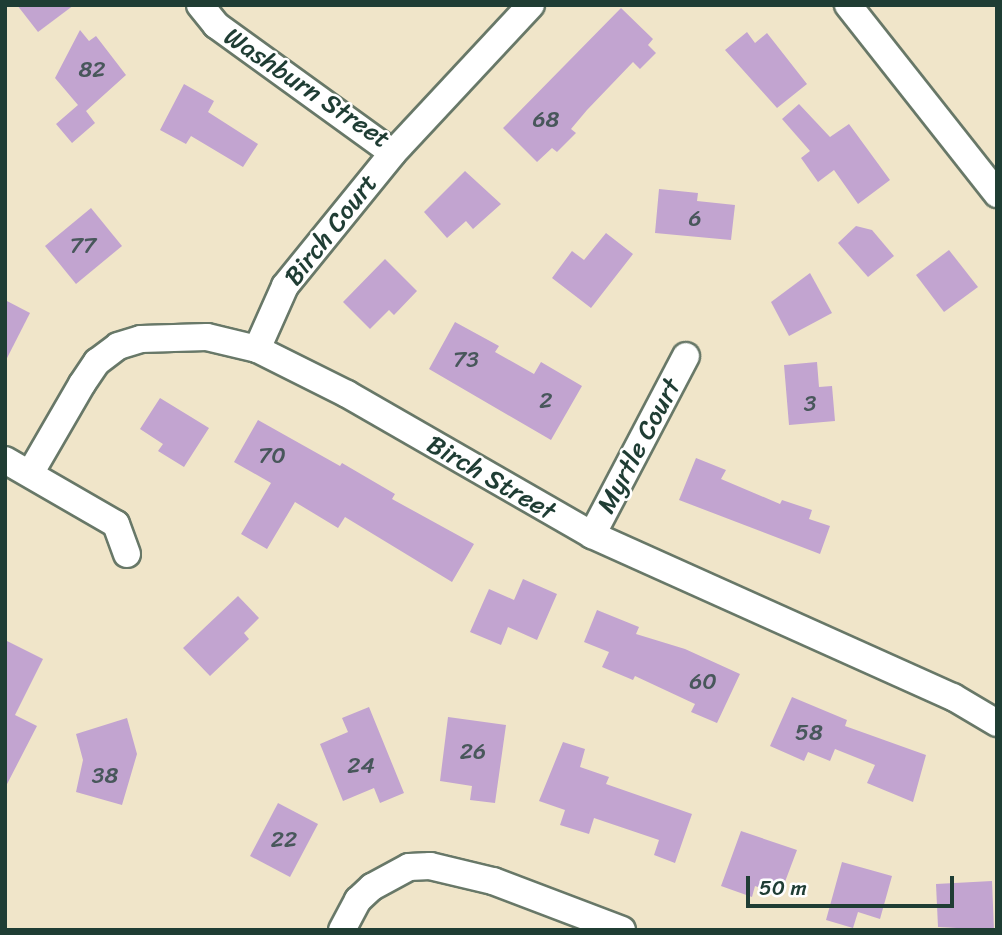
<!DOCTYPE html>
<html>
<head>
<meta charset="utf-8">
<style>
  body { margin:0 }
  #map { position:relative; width:1002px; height:935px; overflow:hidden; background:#f0e5c9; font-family:Sriracha,sans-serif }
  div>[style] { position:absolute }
  .building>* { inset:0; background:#c2a4d0 }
  .roads { filter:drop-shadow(2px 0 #687868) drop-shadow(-2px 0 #687868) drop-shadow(0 2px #687868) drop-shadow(0 -2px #687868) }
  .minor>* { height:26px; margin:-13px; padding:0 13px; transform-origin:13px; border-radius:13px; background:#fff }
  span { translate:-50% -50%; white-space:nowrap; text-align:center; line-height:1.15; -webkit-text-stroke:5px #fff; paint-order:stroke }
  .number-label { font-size:23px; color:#48575b }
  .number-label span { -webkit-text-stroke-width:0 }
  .street-label { font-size:26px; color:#1f3d34 }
  .frame { position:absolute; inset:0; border:7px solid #1f3d34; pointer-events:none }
  .scale { position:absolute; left:746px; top:876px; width:208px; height:32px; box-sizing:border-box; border:4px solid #1f3d34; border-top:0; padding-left:9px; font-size:21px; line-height:24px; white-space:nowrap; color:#1f3d34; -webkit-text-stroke:5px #fff; paint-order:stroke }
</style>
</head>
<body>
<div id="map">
  <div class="building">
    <i style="clip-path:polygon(17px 5px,74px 5px,38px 32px)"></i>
    <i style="clip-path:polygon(621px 8px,653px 39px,648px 45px,656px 53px,640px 69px,633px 62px,587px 110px,571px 129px,576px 133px,557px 152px,552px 148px,537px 162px,503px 128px)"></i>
    <i style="clip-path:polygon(80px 30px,89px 41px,96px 36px,126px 75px,86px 111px,95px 123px,72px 143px,56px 124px,78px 105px,55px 78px)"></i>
    <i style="clip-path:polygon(747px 32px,755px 43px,767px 33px,807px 84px,777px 108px,725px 50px)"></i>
    <i style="clip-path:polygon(184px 84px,214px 101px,208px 112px,258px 144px,243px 167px,191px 136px,186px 144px,160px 130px)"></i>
    <i style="clip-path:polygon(799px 104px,830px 137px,849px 124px,890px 180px,858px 204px,834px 170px,818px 182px,801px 158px,810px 151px,782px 119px)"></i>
    <i style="clip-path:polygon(465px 171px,501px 204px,473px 229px,466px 221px,447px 238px,424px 212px)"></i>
    <i style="clip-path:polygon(659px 189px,698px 193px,697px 201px,735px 205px,731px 240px,655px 233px)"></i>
    <i style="clip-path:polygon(91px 208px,122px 246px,76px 284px,45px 246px)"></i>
    <i style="clip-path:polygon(856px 226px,872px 230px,894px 256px,868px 277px,838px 243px)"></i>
    <i style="clip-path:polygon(606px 233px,633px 254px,591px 308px,552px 278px,572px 251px,584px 260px)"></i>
    <i style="clip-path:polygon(949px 250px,978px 287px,944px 312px,916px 275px)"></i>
    <i style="clip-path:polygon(385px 259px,417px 291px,394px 315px,389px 310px,370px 329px,343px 302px)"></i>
    <i style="clip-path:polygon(810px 273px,832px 313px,789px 336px,771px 302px)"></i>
    <i style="clip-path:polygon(5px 300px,30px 313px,5px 362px)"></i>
    <i style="clip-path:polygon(455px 322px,499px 346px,495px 352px,534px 374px,541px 362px,582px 386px,551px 440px,429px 369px)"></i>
    <i style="clip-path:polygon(817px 362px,819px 387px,832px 386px,835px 421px,789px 425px,784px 365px)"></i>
    <i style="clip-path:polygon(160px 398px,209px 428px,184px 467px,158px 451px,163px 444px,140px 429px)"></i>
    <i style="clip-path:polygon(258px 420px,340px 466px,342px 463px,395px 494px,392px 499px,474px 544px,452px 582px,345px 517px,338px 528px,295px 502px,267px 549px,241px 534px,271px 483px,234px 462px)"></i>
    <i style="clip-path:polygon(696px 458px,726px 470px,721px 479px,780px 504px,782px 500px,812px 510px,809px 519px,830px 526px,820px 554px,679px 500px)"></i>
    <i style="clip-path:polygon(523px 579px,557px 594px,537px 640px,508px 627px,501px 645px,470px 632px,489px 589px,514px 600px)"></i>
    <i style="clip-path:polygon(238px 596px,259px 618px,244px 633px,249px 639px,210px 676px,183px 648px)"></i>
    <i style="clip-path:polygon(597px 610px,639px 627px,636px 634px,685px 649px,740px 674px,717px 723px,691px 712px,695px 704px,635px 676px,633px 680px,602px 667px,609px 652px,584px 642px)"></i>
    <i style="clip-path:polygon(5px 640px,43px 659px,15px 715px,37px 726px,5px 788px)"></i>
    <i style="clip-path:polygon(792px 697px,847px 720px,845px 726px,926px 755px,913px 802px,867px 783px,875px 765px,835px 749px,830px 761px,808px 752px,804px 761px,770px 746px)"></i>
    <i style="clip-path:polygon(369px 707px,404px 793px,380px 803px,374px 788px,343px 801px,320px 744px,348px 732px,342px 718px)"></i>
    <i style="clip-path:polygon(448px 717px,506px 725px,495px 803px,470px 800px,472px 786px,440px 781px)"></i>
    <i style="clip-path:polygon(127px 718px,137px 754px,122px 805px,76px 792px,83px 760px,76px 734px)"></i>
    <i style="clip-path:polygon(563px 742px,585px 749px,580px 767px,609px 777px,606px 784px,692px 814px,675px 863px,654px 855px,659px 840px,594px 818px,589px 834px,560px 825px,565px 810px,539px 801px)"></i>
    <i style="clip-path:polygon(278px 803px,318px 824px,290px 877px,250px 856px)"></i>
    <i style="clip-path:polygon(741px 831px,797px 850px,780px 895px,755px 886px,752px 897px,721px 886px)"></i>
    <i style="clip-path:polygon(842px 862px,892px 876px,880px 919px,858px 912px,853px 928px,826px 920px)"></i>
    <i style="clip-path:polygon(992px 881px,994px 930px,938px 927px,936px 884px)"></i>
  </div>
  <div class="roads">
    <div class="minor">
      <i style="left:200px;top:5px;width:26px;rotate:51deg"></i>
      <i style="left:216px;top:25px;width:218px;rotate:35.9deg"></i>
      <i style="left:848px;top:5px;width:241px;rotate:51.7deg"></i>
      <i style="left:257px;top:349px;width:69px;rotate:-66deg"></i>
      <i style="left:285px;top:286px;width:171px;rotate:-50.9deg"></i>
      <i style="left:393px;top:153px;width:202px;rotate:-47deg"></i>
      <i style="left:5px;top:460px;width:128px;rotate:30deg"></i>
      <i style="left:116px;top:524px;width:32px;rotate:70deg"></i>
      <i style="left:31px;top:472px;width:102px;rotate:-59.9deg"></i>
      <i style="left:82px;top:384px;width:27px;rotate:-56deg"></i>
      <i style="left:97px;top:362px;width:26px;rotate:-37deg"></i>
      <i style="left:118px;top:346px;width:24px;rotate:-17deg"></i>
      <i style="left:141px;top:339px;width:66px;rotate:-1.7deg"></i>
      <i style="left:207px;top:337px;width:51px;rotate:13.5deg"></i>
      <i style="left:257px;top:349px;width:101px;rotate:26.6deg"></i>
      <i style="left:347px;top:394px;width:283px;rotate:29.9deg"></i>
      <i style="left:592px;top:535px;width:396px;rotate:24.2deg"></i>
      <i style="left:953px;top:697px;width:51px;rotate:30.6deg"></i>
      <i style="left:592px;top:535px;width:202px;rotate:-62.3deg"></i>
      <i style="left:342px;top:930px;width:34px;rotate:-62deg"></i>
      <i style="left:358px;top:900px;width:19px;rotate:-43deg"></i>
      <i style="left:372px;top:887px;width:42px;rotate:-28.4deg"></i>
      <i style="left:409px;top:867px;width:21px;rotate:-3deg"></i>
      <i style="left:430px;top:866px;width:65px;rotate:13.4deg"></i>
      <i style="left:493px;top:881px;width:138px;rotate:20.8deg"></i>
    </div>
  </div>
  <div class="number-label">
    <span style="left:92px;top:70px">82</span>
    <span style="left:546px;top:120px">68</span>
    <span style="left:695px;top:219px">6</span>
    <span style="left:83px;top:246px">77</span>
    <span style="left:466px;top:360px">73</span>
    <span style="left:546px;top:401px">2</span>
    <span style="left:810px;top:404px">3</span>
    <span style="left:272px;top:456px">70</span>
    <span style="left:703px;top:682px">60</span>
    <span style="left:809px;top:733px">58</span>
    <span style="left:473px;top:752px">26</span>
    <span style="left:361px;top:766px">24</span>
    <span style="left:105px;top:776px">38</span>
    <span style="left:284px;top:840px">22</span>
  </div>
  <div class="street-label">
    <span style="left:307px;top:88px;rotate:34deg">Washburn Street</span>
    <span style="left:331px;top:230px;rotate:-52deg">Birch Court</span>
    <span style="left:639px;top:446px;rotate:-62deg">Myrtle Court</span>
    <span style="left:491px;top:478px;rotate:30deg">Birch Street</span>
  </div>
  <div class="frame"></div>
  <div class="scale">50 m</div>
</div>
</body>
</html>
